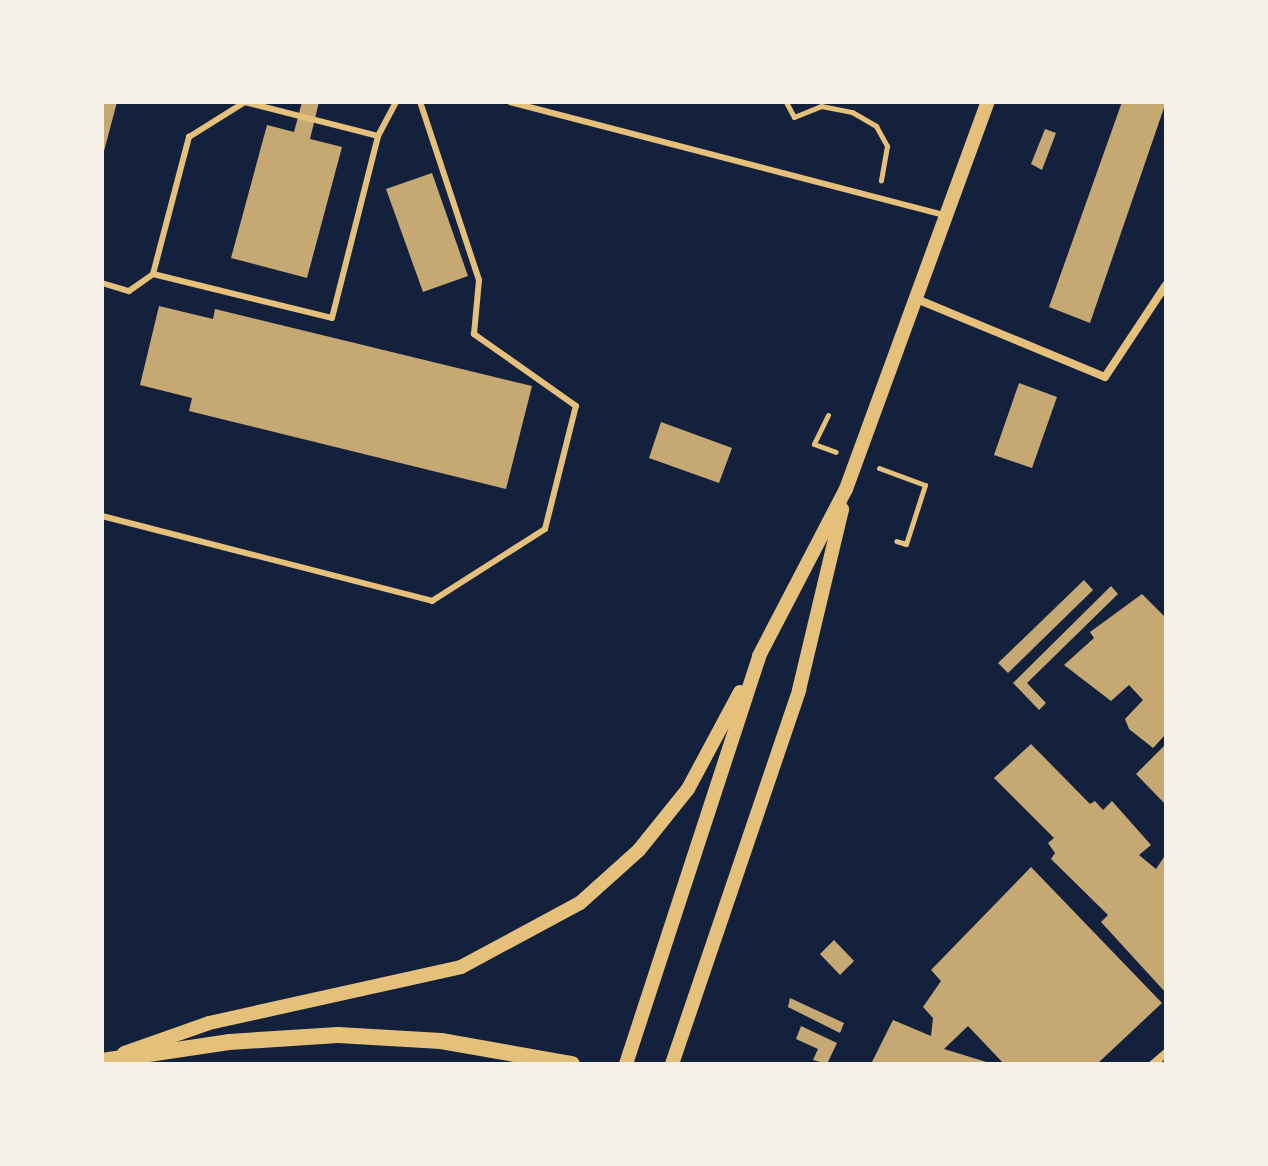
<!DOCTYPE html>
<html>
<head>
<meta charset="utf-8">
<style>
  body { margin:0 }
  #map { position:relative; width:1268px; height:1166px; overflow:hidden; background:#14213d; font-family:Helvetica,sans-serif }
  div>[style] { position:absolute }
  .building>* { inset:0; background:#c6a872 }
  .path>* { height:5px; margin:-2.5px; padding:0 2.5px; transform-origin:2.5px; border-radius:2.5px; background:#e5c07b }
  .service>* { height:6px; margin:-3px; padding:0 3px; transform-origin:3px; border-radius:3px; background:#e5c07b }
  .minor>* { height:8px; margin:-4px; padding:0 4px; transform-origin:4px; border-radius:4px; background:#e5c07b }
  .tertiary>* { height:14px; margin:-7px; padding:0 7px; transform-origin:7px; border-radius:7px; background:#e5c07b }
  .secondary>* { height:16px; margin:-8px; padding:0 8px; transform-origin:8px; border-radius:8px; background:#e5c07b }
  span { translate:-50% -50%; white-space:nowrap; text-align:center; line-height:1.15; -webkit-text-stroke:6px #f6f1e7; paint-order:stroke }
  .frame { position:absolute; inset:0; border:104px solid #f6f1e7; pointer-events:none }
</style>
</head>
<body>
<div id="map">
  <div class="building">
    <i style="clip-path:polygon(102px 102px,117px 102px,103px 155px,102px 155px)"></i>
    <i style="clip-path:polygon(302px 102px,319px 102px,310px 139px,342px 147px,307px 278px,231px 258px,267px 125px,294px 132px)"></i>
    <i style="clip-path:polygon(1122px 102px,1166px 102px,1090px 323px,1049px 307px)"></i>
    <i style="clip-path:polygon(1045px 129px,1056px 133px,1042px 170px,1031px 164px)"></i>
    <i style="clip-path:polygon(432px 173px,468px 276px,423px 292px,386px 189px)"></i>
    <i style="clip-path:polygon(159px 306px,213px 319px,215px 309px,532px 386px,506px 489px,189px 411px,192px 398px,140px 385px)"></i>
    <i style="clip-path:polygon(1019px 383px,1057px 397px,1032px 468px,994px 455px)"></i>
    <i style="clip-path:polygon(661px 422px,732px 448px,719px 483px,649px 458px)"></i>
    <i style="clip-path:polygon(1084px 580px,1093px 590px,1008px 673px,998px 663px)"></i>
    <i style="clip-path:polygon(1111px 586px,1118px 594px,1027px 683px,1046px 703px,1039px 710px,1013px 683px)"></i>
    <i style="clip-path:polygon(1142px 594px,1166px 618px,1166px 734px,1153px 748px,1129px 729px,1125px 719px,1143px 700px,1129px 685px,1111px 701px,1064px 665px,1094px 638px,1090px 632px)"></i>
    <i style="clip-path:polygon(1031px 744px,1090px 804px,1095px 801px,1103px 810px,1112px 801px,1151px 845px,1139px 855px,1156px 869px,1166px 854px,1166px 993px,1101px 922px,1108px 915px,1051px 859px,1055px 853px,1048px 843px,1054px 838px,994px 778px)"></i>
    <i style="clip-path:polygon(1166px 744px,1166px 805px,1136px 774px)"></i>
    <i style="clip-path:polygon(1031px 867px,1162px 1003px,1097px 1064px,1004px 1064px,968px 1026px,944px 1049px,993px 1064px,871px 1064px,893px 1020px,931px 1036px,933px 1018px,923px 1007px,941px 981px,931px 970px)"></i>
    <i style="clip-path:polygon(834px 940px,854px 961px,840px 975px,820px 954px)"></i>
    <i style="clip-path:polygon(790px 998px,844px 1023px,840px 1033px,788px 1007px)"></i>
    <i style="clip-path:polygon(801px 1026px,837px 1043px,827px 1064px,813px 1060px,818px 1049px,796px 1039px)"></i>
  </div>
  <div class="path">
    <i style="left:786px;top:102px;width:17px;rotate:62deg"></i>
    <i style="left:794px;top:117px;width:29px;rotate:-22deg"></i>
    <i style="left:821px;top:106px;width:32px;rotate:11deg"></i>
    <i style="left:852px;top:112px;width:28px;rotate:30deg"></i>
    <i style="left:876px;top:126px;width:23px;rotate:61deg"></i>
    <i style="left:887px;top:146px;width:35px;rotate:100deg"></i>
    <i style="left:828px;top:415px;width:32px;rotate:116deg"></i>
    <i style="left:814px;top:444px;width:23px;rotate:20deg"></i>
    <i style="left:879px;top:468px;width:49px;rotate:20.3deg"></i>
    <i style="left:925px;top:485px;width:62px;rotate:107.9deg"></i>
    <i style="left:906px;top:544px;width:10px;rotate:-163deg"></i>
  </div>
  <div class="service">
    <i style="left:510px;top:102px;width:449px;rotate:14.6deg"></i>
    <i style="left:153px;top:274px;width:142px;rotate:-75.3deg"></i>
    <i style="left:189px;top:137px;width:66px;rotate:-32deg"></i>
    <i style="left:245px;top:102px;width:137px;rotate:14.3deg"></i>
    <i style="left:378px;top:136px;width:38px;rotate:-62deg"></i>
    <i style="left:102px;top:283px;width:28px;rotate:17deg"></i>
    <i style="left:129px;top:291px;width:29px;rotate:-35deg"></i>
    <i style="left:153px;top:274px;width:184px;rotate:13.8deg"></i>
    <i style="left:332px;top:318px;width:188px;rotate:-75.8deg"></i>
    <i style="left:102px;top:516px;width:341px;rotate:14.4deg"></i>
    <i style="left:432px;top:601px;width:134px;rotate:-32.5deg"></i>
    <i style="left:545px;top:529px;width:127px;rotate:-75.9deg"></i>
    <i style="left:576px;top:406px;width:125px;rotate:-144.8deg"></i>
    <i style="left:474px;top:334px;width:54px;rotate:-84.7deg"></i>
    <i style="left:479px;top:280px;width:188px;rotate:-108.3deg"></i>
  </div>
  <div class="minor">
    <i style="left:919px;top:300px;width:201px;rotate:22.5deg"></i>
    <i style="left:1105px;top:377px;width:110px;rotate:-56.5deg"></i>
    <i style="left:1153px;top:1064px;width:17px;rotate:-40deg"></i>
  </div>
  <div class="tertiary">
    <i style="left:124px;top:1053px;width:90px;rotate:-19.4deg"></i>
    <i style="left:209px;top:1023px;width:258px;rotate:-12.5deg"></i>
    <i style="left:461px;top:967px;width:135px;rotate:-28.3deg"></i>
    <i style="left:580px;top:903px;width:79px;rotate:-41.9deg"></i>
    <i style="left:639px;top:850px;width:78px;rotate:-51.2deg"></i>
    <i style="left:688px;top:789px;width:110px;rotate:-61.8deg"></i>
    <i style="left:626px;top:1064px;width:429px;rotate:-71.9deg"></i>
    <i style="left:759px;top:656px;width:188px;rotate:-62.5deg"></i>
    <i style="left:846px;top:489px;width:412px;rotate:-69.9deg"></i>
    <i style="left:672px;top:1064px;width:395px;rotate:-71.2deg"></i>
    <i style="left:799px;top:690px;width:186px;rotate:-76.6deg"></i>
  </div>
  <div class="secondary">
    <i style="left:102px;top:1061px;width:128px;rotate:-8.5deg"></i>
    <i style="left:229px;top:1042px;width:109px;rotate:-3.7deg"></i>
    <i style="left:338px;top:1035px;width:103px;rotate:3.3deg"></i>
    <i style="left:441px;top:1041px;width:133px;rotate:10deg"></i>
  </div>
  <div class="frame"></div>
</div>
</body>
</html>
